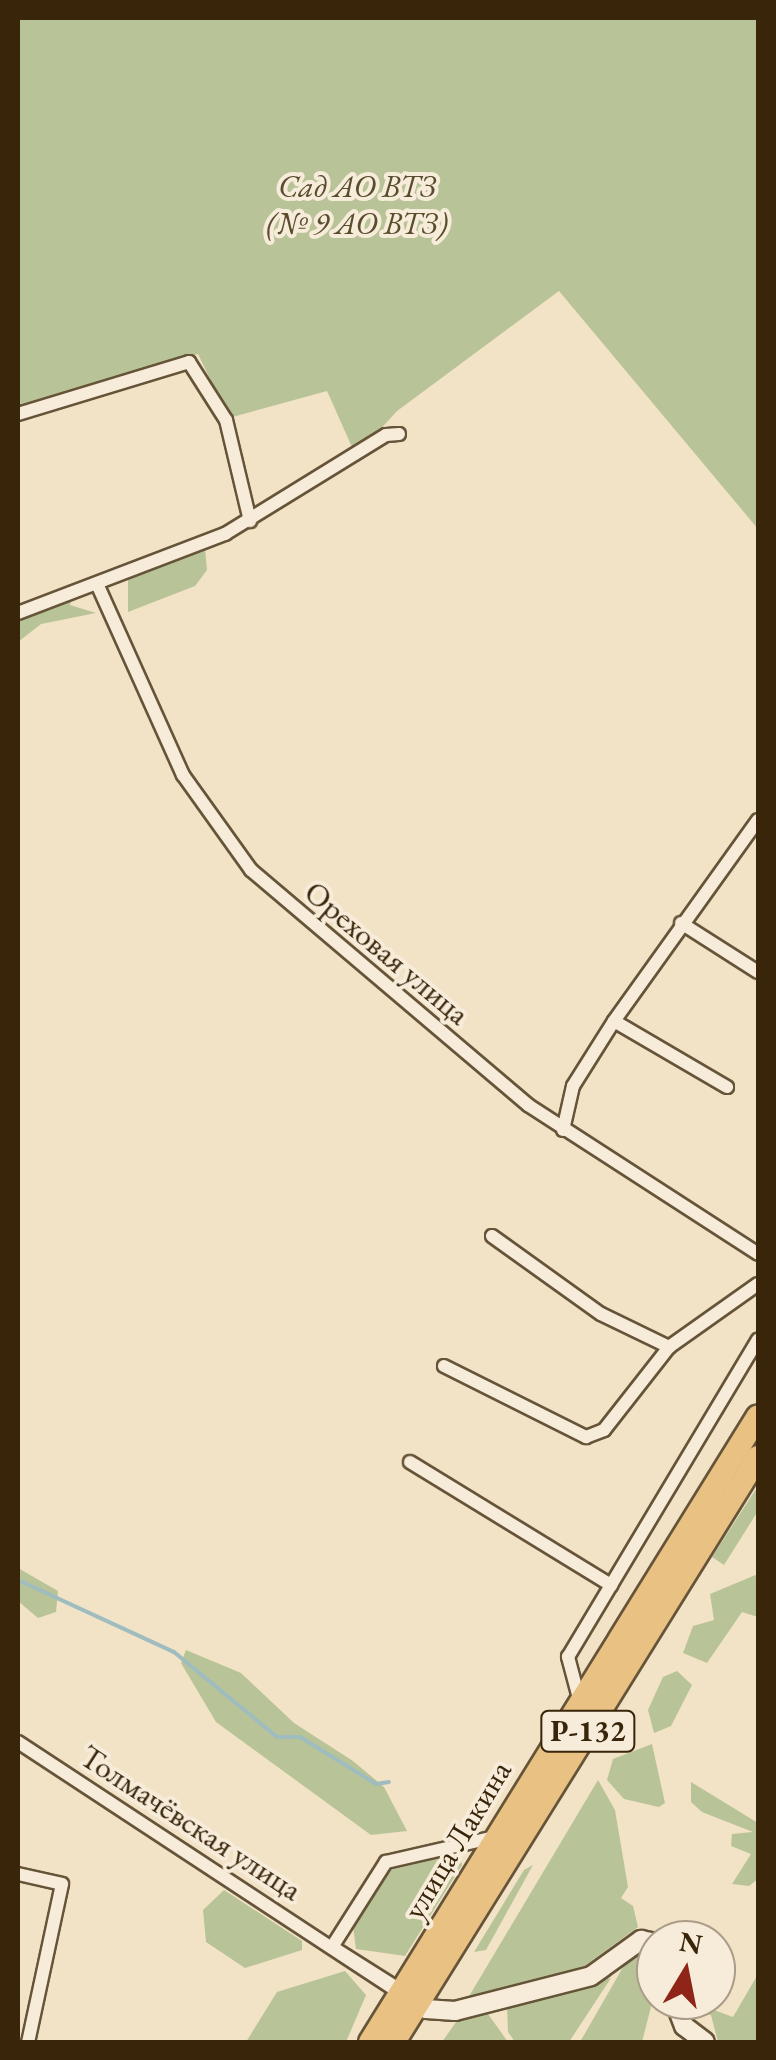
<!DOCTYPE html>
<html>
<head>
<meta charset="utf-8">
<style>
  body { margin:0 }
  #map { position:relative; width:776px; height:2060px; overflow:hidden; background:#f2e2c6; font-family:"EB Garamond",serif }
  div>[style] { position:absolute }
  .green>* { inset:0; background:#b8c497 }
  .stream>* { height:4px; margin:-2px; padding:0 2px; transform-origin:2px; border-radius:2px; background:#9fbcbf }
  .roads { filter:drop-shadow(2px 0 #665439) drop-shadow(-2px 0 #665439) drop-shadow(0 2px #665439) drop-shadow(0 -2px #665439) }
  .street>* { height:12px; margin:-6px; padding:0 6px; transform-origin:6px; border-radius:6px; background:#f7ecda }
  .secondary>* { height:18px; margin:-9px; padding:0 9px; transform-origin:9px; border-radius:9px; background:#f7ecda }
  .highway>* { height:22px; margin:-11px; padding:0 11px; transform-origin:11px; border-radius:11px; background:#e9c183 }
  span { translate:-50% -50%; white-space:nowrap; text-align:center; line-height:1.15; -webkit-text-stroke:8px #f7ecda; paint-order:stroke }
  .shield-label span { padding:2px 8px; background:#f7ecda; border:2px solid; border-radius:8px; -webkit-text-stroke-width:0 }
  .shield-label { font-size:30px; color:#38250a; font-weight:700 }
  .park-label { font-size:32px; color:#584d2d; font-style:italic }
  .street-label { font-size:32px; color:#38250a }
  .frame { position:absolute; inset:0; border:20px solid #38250a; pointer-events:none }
  .north { position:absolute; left:636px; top:1920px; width:100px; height:100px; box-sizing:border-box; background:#f7ecda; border:2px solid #ab9c87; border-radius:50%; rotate:10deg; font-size:28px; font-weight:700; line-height:40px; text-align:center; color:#38250a }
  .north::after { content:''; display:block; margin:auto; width:35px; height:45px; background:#8f2418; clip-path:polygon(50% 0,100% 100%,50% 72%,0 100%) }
</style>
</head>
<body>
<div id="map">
  <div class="green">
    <i style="clip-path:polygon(18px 18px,758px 18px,758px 529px,559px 291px,397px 411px,356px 456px,327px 391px,229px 418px,198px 354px,18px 411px)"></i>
    <i style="clip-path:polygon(205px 549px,207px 570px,195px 586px,128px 612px,128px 580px)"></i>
    <i style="clip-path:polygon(72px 598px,70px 605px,96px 613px,41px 624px,18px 642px,18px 619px)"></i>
    <i style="clip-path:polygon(758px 1486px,758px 1511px,724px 1565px,712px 1557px)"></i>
    <i style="clip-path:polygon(18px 1568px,58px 1591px,56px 1612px,38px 1618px,18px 1601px)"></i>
    <i style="clip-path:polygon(758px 1574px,758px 1617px,742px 1612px,707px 1663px,683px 1653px,693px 1626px,714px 1620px,710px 1594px)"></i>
    <i style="clip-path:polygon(186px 1650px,241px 1673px,294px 1723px,353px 1761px,384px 1787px,407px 1831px,371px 1835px,216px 1722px,181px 1663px)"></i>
    <i style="clip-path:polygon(677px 1671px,692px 1685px,671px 1726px,654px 1733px,648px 1710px,663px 1677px)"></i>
    <i style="clip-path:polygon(652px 1744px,665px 1803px,659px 1807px,624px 1799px,607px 1780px,613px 1759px)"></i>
    <i style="clip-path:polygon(598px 1780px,615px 1810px,628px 1887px,621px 1898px,633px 1906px,638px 1927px,572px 1975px,468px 1998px)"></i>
    <i style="clip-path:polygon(691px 1782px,758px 1823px,758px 1879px,749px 1886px,732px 1884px,751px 1854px,731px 1846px,732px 1834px,753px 1832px,702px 1812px,691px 1802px)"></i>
    <i style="clip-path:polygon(460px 1852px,462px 1865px,405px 1956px,356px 1949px,353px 1926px,386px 1871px)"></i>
    <i style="clip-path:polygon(533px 1865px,486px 1950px,474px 1952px,524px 1870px)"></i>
    <i style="clip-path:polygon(224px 1890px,302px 1941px,302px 1950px,245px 1968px,206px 1942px,203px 1910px)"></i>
    <i style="clip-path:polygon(647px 1951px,656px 1987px,642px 2042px,580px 2042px,626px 1962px)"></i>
    <i style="clip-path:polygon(345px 1971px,366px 1995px,346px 2042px,246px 2042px,277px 1992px)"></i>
    <i style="clip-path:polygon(758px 1974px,758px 2042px,718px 2042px,711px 2015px,691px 2012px,687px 2000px,733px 2017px)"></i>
    <i style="clip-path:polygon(611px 1978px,569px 2042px,515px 2042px,508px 2032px,507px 2006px)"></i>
    <i style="clip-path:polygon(477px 2012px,488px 2014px,508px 2042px,442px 2042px,461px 2015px)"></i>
  </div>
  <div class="stream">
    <i style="left:18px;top:1580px;width:172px;rotate:24.8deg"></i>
    <i style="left:174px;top:1652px;width:134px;rotate:39.5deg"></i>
    <i style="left:277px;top:1737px;width:23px"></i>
    <i style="left:300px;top:1737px;width:89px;rotate:31.7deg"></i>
    <i style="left:376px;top:1784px;width:13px;rotate:-9deg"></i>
  </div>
  <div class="roads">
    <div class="street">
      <i style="left:18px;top:414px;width:179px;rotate:-16.9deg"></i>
      <i style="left:189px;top:362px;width:69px;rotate:57.5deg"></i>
      <i style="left:226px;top:420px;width:104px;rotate:76.6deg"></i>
      <i style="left:98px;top:586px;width:207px;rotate:65.8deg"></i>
      <i style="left:183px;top:775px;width:117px;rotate:54.4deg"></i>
      <i style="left:251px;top:870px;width:363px;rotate:40.3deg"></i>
      <i style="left:528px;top:1105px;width:274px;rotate:32.9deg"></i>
      <i style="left:18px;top:613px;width:222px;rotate:-20.9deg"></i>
      <i style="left:225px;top:534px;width:189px;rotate:-31.6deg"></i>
      <i style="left:386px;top:435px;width:13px;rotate:-4deg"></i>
      <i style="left:681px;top:923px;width:91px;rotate:32.5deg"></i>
      <i style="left:614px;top:1021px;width:131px;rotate:30.3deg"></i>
      <i style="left:563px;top:1130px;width:45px;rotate:-77.2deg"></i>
      <i style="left:573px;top:1086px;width:77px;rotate:-57.8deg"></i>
      <i style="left:614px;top:1021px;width:247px;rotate:-54.4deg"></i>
      <i style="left:492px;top:1236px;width:134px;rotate:35.6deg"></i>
      <i style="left:601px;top:1314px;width:76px;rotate:25.9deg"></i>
      <i style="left:669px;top:1347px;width:109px;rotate:-35.3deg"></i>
      <i style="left:444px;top:1366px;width:159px;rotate:26.6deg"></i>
      <i style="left:586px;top:1437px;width:19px;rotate:-21deg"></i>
      <i style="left:604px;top:1430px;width:105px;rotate:-51.9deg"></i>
      <i style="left:410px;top:1462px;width:236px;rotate:31.5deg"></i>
      <i style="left:580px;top:1702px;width:47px;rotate:-104.9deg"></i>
      <i style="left:568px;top:1657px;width:370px;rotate:-59.1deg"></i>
      <i style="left:18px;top:1742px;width:458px;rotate:33.3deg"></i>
      <i style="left:18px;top:1874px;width:45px;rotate:12.8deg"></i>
      <i style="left:62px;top:1884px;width:162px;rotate:102.1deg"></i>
      <i style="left:332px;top:1947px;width:101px;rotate:-57.6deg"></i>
      <i style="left:386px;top:1862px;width:112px;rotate:-12.9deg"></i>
      <i style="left:337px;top:1950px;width:67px;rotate:32.3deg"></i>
    </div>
    <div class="secondary">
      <i style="left:407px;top:1998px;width:22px;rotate:30deg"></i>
      <i style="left:426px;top:2009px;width:29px;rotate:4deg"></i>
      <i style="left:455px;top:2011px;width:140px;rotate:-14.4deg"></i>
      <i style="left:591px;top:1976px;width:62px;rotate:-35.8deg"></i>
      <i style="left:641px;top:1940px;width:15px;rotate:11deg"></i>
      <i style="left:674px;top:2000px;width:28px;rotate:69deg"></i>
      <i style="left:684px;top:2026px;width:26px;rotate:37deg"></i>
    </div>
    <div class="highway">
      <i style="left:370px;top:2042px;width:736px;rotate:-58.21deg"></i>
      <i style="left:394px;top:2042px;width:689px;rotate:-58.11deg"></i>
    </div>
  </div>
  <div class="shield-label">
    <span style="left:588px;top:1731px">Р-132</span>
  </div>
  <div class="park-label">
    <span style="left:357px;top:205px">Сад АО ВТЗ<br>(№ 9 АО ВТЗ)</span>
  </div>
  <div class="street-label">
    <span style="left:387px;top:953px;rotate:40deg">Ореховая улица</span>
    <span style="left:191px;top:1823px;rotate:33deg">Толмачёвская улица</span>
    <span style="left:457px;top:1840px;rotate:-59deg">улица Лакина</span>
  </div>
  <div class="frame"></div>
  <div class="north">N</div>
</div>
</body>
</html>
